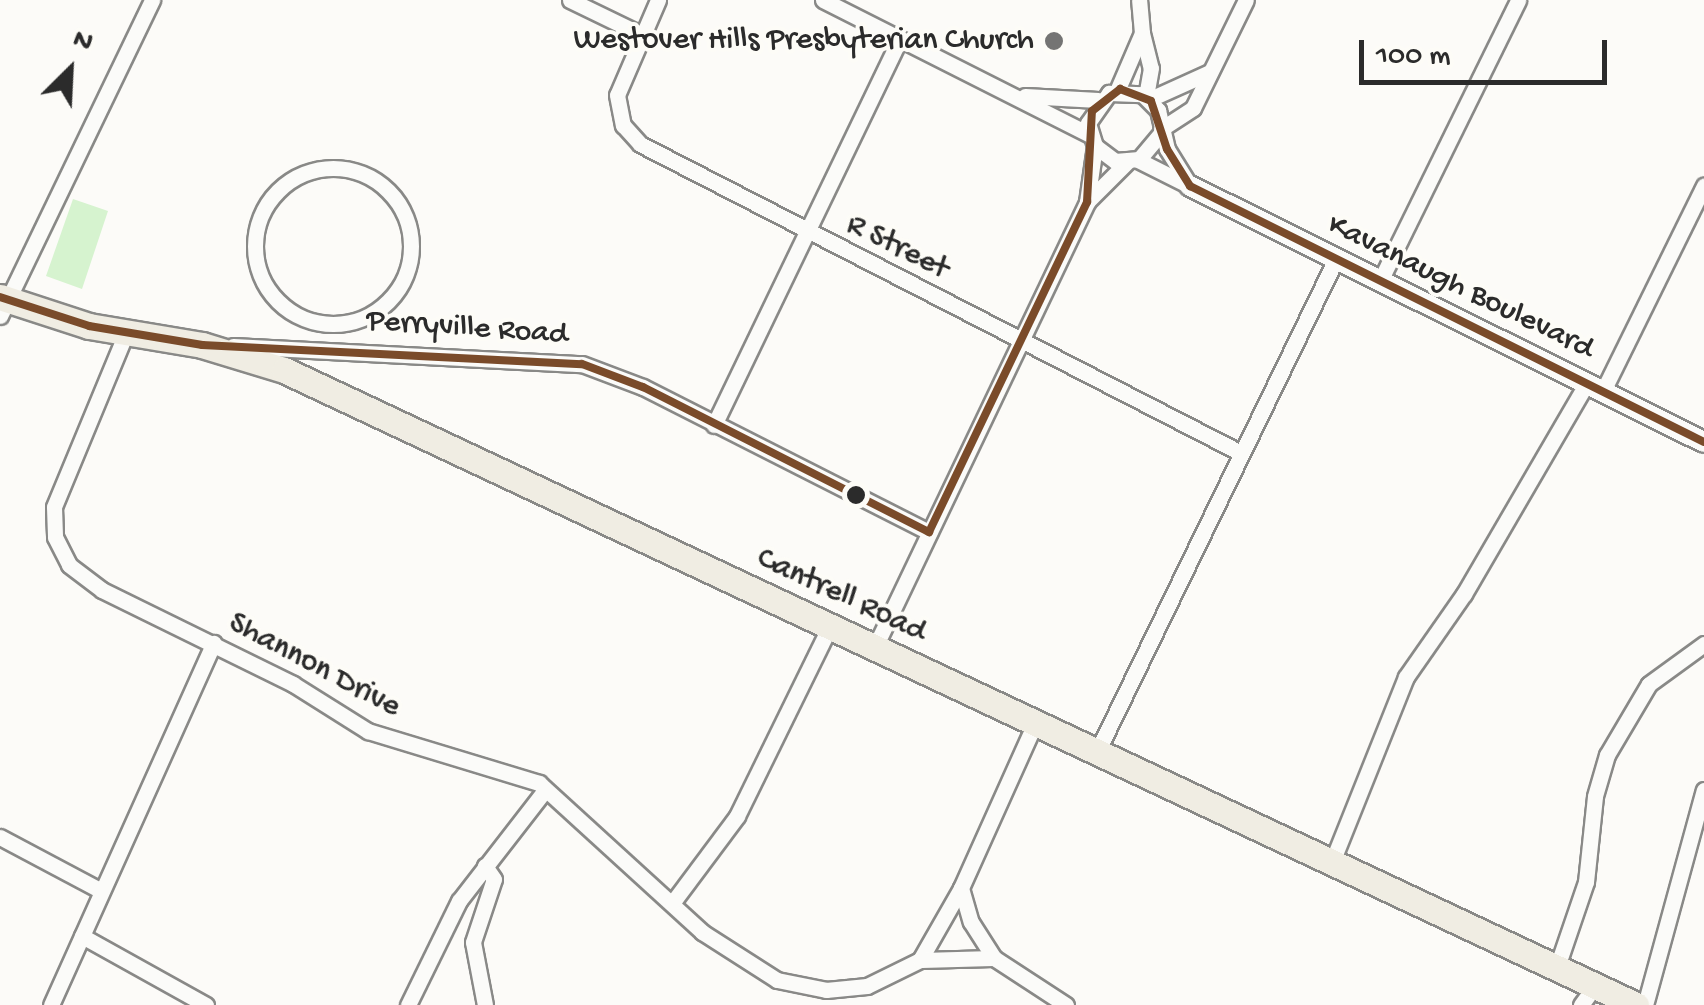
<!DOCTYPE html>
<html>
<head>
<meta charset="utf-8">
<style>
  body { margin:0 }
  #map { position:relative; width:1704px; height:1005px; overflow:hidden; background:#fcfbf8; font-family:"Gochi Hand",sans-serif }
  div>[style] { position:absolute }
  .green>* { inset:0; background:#d6f3cf }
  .roads { filter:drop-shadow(2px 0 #898987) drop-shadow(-2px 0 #898987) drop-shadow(0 2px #898987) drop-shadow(0 -2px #898987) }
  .minor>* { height:15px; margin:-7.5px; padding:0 7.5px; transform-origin:7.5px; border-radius:7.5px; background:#fbfbf9 }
  .minor>.ring { margin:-7.5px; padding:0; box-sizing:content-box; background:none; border:15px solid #fbfbf9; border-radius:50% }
  .tertiary>* { height:20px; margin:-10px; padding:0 10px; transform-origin:10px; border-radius:10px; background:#fbfbf9 }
  .primary>* { height:25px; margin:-12.5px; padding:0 12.5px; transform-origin:12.5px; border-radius:12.5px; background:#f0ede3 }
  .bus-1>* { height:8px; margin:-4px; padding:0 4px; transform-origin:4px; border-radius:4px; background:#7a4b2a }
  .dots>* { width:28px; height:28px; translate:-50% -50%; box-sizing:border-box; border:5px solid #fdfcf7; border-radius:50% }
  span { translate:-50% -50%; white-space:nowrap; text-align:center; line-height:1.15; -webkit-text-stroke:8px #fdfcf7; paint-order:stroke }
  .poi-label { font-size:32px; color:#2b2b2b }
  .right { translate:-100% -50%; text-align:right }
  .street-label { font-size:32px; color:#2b2b2b }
  .north { position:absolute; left:20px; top:20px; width:100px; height:100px; -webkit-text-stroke:8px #fdfcf7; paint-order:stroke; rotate:24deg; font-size:28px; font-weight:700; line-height:40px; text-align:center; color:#2b2b2b }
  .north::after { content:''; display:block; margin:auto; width:35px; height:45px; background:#2b2b2b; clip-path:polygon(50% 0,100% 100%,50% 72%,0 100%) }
  .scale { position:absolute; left:1359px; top:40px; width:248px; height:45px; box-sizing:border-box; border:5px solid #2b2b2b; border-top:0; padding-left:12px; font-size:30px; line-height:35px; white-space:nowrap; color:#2b2b2b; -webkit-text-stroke:8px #fdfcf7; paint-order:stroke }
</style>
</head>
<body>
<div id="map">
  <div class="green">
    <i style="clip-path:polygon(73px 199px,108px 211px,82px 289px,46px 276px)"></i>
  </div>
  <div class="roads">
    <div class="minor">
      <i style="left:570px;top:0;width:78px;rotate:25.9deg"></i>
      <i style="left:658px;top:0;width:103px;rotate:113.3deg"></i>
      <i style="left:617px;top:95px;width:31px;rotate:79deg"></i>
      <i style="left:623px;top:125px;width:25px;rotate:48deg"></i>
      <i style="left:640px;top:144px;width:676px;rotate:27.21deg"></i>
      <i style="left:823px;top:0;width:299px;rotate:26.8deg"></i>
      <i style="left:1142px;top:33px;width:36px;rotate:76deg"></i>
      <i style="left:1151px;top:68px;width:29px;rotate:100deg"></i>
      <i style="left:1117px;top:91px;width:63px;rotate:-66.7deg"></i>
      <i style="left:1142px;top:33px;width:33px;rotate:-95deg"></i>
      <i style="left:1025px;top:96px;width:73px;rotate:3.1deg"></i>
      <i style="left:1150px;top:99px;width:66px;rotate:-24.2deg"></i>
      <i style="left:1161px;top:129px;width:38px;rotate:-33deg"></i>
      <i style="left:1193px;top:108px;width:120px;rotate:-63.9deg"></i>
      <i style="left:1161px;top:133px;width:34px;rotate:130deg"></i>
      <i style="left:1139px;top:159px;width:24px;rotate:175deg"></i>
      <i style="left:1115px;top:161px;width:25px;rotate:-143deg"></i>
      <i style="left:1095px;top:146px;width:24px;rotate:-107deg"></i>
      <i style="left:1088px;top:123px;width:37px;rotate:-55deg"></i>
      <i style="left:1109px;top:93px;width:33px;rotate:2deg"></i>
      <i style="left:1142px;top:94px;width:23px;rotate:45deg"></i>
      <i style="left:1158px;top:110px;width:40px;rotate:77deg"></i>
      <i style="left:1167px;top:149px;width:44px;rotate:58.1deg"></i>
      <i style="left:1138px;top:160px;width:58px;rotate:26.6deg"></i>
      <i class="ring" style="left:255px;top:168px;width:141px;height:141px"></i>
      <i style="left:1087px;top:202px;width:57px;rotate:-45deg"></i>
      <i style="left:1380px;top:281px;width:313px;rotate:-63.8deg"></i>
      <i style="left:0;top:316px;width:351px;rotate:-64.3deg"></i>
      <i style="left:126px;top:333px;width:188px;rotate:112.5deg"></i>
      <i style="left:54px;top:507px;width:30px;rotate:88deg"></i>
      <i style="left:55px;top:537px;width:31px;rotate:63deg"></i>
      <i style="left:69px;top:565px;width:41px;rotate:37.1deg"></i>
      <i style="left:102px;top:590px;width:213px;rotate:26.2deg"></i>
      <i style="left:293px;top:684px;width:89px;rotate:32.1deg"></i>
      <i style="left:368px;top:731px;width:179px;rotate:16.9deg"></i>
      <i style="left:539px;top:783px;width:221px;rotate:42.4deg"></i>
      <i style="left:702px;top:932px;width:89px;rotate:32.6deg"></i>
      <i style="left:777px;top:980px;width:50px;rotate:11.5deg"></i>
      <i style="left:826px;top:990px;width:41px;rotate:-5.6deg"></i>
      <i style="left:867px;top:986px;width:59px;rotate:-26.1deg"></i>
      <i style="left:920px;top:960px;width:83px;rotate:-60.3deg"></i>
      <i style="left:961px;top:888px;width:181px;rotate:-65.8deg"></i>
      <i style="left:233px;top:346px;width:349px;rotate:3deg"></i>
      <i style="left:582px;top:364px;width:65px;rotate:20.7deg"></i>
      <i style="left:643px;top:387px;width:321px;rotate:26.9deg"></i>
      <i style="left:1603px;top:391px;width:229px;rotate:-63.8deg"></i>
      <i style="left:714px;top:425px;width:428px;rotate:-64.3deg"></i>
      <i style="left:875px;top:647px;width:493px;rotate:-64.5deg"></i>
      <i style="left:1087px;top:202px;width:57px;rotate:-81.9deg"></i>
      <i style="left:1097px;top:752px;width:548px;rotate:-64.14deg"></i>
      <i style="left:0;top:837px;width:111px;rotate:28deg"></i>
      <i style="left:1332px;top:862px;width:199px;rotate:-68.2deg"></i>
      <i style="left:1406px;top:677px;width:101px;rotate:-55.1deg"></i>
      <i style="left:1464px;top:594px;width:243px;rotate:-59.8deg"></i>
      <i style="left:961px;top:888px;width:35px;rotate:74deg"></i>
      <i style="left:971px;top:922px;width:43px;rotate:57.4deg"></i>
      <i style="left:994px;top:958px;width:86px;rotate:33.1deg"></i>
      <i style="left:673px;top:902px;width:107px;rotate:-53.3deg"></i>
      <i style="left:737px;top:816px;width:212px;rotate:-63.9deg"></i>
      <i style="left:82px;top:936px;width:142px;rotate:29.1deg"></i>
      <i style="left:920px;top:960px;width:74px;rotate:-1.5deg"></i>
      <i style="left:1557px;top:967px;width:90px;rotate:-71.2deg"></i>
      <i style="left:1586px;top:882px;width:86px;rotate:-84deg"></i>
      <i style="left:1595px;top:796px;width:43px;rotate:-73.7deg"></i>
      <i style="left:1607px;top:755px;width:82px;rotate:-59.4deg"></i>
      <i style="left:1649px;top:684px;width:68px;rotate:-36deg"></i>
      <i style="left:51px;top:1005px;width:397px;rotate:-65.8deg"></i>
      <i style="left:408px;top:1005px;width:116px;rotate:-63.9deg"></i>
      <i style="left:459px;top:901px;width:140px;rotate:-52.2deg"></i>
      <i style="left:485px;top:1005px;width:64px;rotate:-100.8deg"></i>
      <i style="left:473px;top:942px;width:66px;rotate:-71.6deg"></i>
      <i style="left:494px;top:879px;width:16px;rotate:-125deg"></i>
      <i style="left:1581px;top:1005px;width:24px;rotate:-54deg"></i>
      <i style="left:1645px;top:1005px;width:223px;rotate:-74.7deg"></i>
    </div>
    <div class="tertiary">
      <i style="left:1190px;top:186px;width:574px;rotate:26.48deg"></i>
    </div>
    <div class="primary">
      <i style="left:0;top:297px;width:94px;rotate:18deg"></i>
      <i style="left:89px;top:326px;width:115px;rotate:9.5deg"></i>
      <i style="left:202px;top:345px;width:86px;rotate:17deg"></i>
      <i style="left:284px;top:370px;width:1494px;rotate:25.16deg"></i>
    </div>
  </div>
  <div class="bus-1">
    <i style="left:0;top:297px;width:94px;rotate:18deg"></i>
    <i style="left:89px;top:326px;width:115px;rotate:9.5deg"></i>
    <i style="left:202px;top:345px;width:380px;rotate:2.9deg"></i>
    <i style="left:582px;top:364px;width:65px;rotate:20.7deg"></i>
    <i style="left:643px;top:387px;width:321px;rotate:26.9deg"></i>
    <i style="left:929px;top:532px;width:366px;rotate:-64.4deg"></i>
    <i style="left:1087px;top:202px;width:91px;rotate:-86.9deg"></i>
    <i style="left:1092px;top:111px;width:36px;rotate:-38deg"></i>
    <i style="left:1120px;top:89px;width:33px;rotate:21deg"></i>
    <i style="left:1151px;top:101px;width:51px;rotate:71.6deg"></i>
    <i style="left:1167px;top:149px;width:44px;rotate:58.1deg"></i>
    <i style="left:1190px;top:186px;width:574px;rotate:26.48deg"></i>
  </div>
  <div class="dots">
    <i style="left:1054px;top:41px;background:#747473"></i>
    <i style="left:856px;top:495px;background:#2b2b2b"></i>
  </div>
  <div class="poi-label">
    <span class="right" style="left:1034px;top:41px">Westover Hills Presbyterian Church</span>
  </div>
  <div class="street-label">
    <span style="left:897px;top:248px;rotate:27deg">R Street</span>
    <span style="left:1460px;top:288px;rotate:26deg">Kavanaugh Boulevard</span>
    <span style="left:467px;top:329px;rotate:4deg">Perryville Road</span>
    <span style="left:841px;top:596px;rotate:25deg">Cantrell Road</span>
    <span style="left:314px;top:666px;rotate:28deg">Shannon Drive</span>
  </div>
  <div class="north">N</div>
  <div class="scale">100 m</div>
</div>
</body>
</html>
